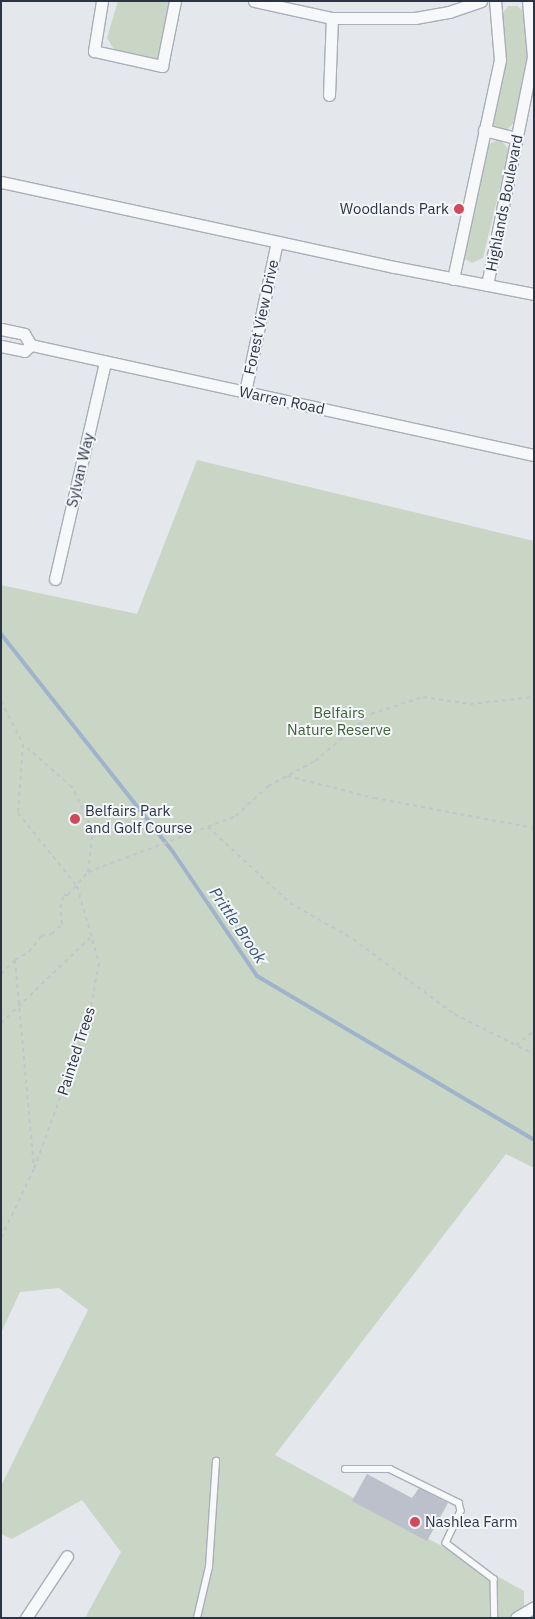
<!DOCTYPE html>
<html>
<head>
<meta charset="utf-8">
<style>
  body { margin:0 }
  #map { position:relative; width:535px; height:1619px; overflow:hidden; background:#e4e7ec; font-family:"IBM Plex Sans",sans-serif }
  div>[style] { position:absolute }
  .green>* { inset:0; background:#c9d6c5 }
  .stream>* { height:4px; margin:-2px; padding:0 2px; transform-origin:2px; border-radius:2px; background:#9fb4cc }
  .building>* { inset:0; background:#bbc0ca }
  .path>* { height:2px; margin-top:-1px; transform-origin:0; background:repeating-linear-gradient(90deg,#c2c5cb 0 4px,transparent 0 8px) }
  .roads { filter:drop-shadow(1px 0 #a9aeb7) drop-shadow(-1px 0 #a9aeb7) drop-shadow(0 1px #a9aeb7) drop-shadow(0 -1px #a9aeb7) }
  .service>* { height:5.5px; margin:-2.75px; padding:0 2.75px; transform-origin:2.75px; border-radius:2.75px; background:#f7f8fa }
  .minor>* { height:11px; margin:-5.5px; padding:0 5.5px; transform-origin:5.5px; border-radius:5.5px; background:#f7f8fa }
  .dots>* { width:14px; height:14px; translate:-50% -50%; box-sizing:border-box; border:2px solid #f4f6f9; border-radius:50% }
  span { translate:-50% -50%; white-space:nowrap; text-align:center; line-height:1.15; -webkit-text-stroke:4px #f4f6f9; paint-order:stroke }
  .street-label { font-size:15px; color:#2b3445 }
  .poi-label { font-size:15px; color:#2b3445 }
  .right { translate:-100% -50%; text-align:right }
  .left { translate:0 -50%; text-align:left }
  .park-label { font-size:15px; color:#3f6138 }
  .water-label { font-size:16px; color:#34527a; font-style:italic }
  .frame { position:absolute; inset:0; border:2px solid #2b3445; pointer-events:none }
</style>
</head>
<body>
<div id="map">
  <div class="green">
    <i style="clip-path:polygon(118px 1px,176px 1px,159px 59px,115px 51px,107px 38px)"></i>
    <i style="clip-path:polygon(508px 6px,517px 6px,523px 11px,527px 57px,515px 122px,505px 131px,493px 125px,504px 51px,502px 14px)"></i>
    <i style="clip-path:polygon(500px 139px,509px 150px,483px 258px,472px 263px,465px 259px,466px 249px,487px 145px)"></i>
    <i style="clip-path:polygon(197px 460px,534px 541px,534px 1168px,506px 1154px,275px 1455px,524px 1591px,524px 1618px,85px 1618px,121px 1552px,82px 1500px,12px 1539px,1px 1534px,1px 1486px,88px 1310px,59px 1288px,20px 1292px,1px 1333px,1px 585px,137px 614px)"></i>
  </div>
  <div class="stream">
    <i style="left:1px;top:634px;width:278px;rotate:51.7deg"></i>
    <i style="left:173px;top:852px;width:150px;rotate:55.9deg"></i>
    <i style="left:257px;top:976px;width:322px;rotate:30.6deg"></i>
  </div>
  <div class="building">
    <i style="clip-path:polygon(367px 1474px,412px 1498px,419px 1488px,448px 1503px,427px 1541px,352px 1501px)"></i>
  </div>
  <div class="path">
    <i style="left:1px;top:701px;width:48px;rotate:62.9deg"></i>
    <i style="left:23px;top:744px;width:69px;rotate:94.1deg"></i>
    <i style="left:18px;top:813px;width:94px;rotate:51.1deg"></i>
    <i style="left:77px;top:886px;width:80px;rotate:74.1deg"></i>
    <i style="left:99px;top:963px;width:60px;rotate:100.6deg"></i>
    <i style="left:88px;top:1022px;width:157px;rotate:110.2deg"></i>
    <i style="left:34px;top:1169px;width:76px;rotate:115.6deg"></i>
    <i style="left:287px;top:776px;width:90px;rotate:14.2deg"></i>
    <i style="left:374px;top:798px;width:163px;rotate:10.6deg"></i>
    <i style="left:208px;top:827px;width:112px;rotate:42.8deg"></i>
    <i style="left:290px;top:903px;width:73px;rotate:29.7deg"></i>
    <i style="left:353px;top:939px;width:126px;rotate:36.6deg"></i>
    <i style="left:454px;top:1014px;width:89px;rotate:26.6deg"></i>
    <i style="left:88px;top:872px;width:158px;rotate:-20.7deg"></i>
    <i style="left:236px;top:816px;width:44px;rotate:-43.2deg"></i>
    <i style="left:268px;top:786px;width:53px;rotate:-28deg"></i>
    <i style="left:315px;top:761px;width:73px;rotate:-40deg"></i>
    <i style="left:371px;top:714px;width:55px;rotate:-18.1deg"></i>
    <i style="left:423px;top:697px;width:48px;rotate:8.5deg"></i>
    <i style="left:470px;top:704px;width:64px;rotate:-6.2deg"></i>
    <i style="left:15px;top:960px;width:208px;rotate:84.8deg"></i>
    <i style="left:1px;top:974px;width:20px;rotate:-45deg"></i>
    <i style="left:15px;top:960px;width:16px;rotate:-30deg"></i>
    <i style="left:29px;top:952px;width:20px;rotate:-53deg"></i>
    <i style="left:41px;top:936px;width:11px;rotate:-10deg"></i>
    <i style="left:52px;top:934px;width:14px;rotate:-45deg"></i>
    <i style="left:62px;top:924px;width:16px;rotate:-97deg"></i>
    <i style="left:60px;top:908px;width:14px;rotate:-73deg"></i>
    <i style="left:64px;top:895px;width:4px"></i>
    <i style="left:68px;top:895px;width:30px;rotate:-49deg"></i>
    <i style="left:88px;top:872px;width:41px;rotate:-83deg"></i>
    <i style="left:93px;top:831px;width:49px;rotate:-115.5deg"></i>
    <i style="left:72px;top:787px;width:65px;rotate:-138.7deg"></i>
    <i style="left:1px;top:1023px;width:124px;rotate:-43.7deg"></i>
    <i style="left:516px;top:1045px;width:23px;rotate:-38deg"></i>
  </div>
  <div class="roads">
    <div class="service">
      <i style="left:345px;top:1469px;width:45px"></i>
      <i style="left:390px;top:1469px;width:77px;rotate:26.2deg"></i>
      <i style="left:459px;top:1503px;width:8px;rotate:76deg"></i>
      <i style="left:461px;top:1511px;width:35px;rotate:115deg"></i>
      <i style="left:446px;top:1543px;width:60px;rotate:36.9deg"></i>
      <i style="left:494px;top:1579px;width:39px;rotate:89deg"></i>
      <i style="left:197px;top:1618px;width:52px;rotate:-76.8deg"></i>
      <i style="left:209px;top:1567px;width:106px;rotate:-86.2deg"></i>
    </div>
    <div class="minor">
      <i style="left:102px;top:1px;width:51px;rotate:99.1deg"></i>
      <i style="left:94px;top:51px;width:70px;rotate:12.4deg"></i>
      <i style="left:162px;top:66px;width:66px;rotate:-78.7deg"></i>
      <i style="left:254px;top:1px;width:80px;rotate:12.3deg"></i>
      <i style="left:332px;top:18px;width:83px"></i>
      <i style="left:415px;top:18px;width:35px;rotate:-10deg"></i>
      <i style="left:449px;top:12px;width:34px;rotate:-19deg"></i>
      <i style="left:329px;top:95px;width:77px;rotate:-87.8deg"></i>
      <i style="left:484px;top:130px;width:33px;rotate:14deg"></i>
      <i style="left:1px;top:182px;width:402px;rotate:12.2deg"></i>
      <i style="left:394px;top:267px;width:143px;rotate:10.9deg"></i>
      <i style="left:453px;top:279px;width:224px;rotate:-77.9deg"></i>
      <i style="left:500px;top:60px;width:59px;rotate:-94.8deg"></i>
      <i style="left:487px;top:285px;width:233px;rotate:-78.6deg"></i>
      <i style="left:533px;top:57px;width:56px;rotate:-95.1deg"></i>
      <i style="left:1px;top:329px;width:24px;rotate:12deg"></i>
      <i style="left:24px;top:334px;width:13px;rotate:58deg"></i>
      <i style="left:31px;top:345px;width:515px;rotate:12.34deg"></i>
      <i style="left:1px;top:346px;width:24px;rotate:12deg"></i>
      <i style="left:24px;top:351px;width:9px;rotate:-41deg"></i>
      <i style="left:245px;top:392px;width:153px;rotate:-78deg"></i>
      <i style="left:55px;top:579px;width:223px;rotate:-77deg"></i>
      <i style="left:26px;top:1618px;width:74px;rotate:-56.5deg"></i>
      <i style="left:516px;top:1618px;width:21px;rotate:-31deg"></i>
    </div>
  </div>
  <div class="dots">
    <i style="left:459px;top:209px;background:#d1495b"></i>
    <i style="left:75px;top:819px;background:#d1495b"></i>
    <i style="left:415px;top:1522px;background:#d1495b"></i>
  </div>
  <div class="street-label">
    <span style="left:504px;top:203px;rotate:-79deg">Highlands Boulevard</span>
    <span style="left:261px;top:317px;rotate:-78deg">Forest View Drive</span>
    <span style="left:282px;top:400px;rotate:12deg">Warren Road</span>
    <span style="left:80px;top:470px;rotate:-77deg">Sylvan Way</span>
    <span style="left:76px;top:1051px;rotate:-72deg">Painted Trees</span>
  </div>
  <div class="poi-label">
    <span class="right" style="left:449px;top:209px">Woodlands Park</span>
    <span class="left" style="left:85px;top:819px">Belfairs Park<br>and Golf Course</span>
    <span class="left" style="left:425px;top:1522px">Nashlea Farm</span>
  </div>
  <div class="park-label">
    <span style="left:339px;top:721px">Belfairs<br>Nature Reserve</span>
  </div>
  <div class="water-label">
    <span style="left:238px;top:925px;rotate:56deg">Prittle Brook</span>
  </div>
  <div class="frame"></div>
</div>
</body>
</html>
